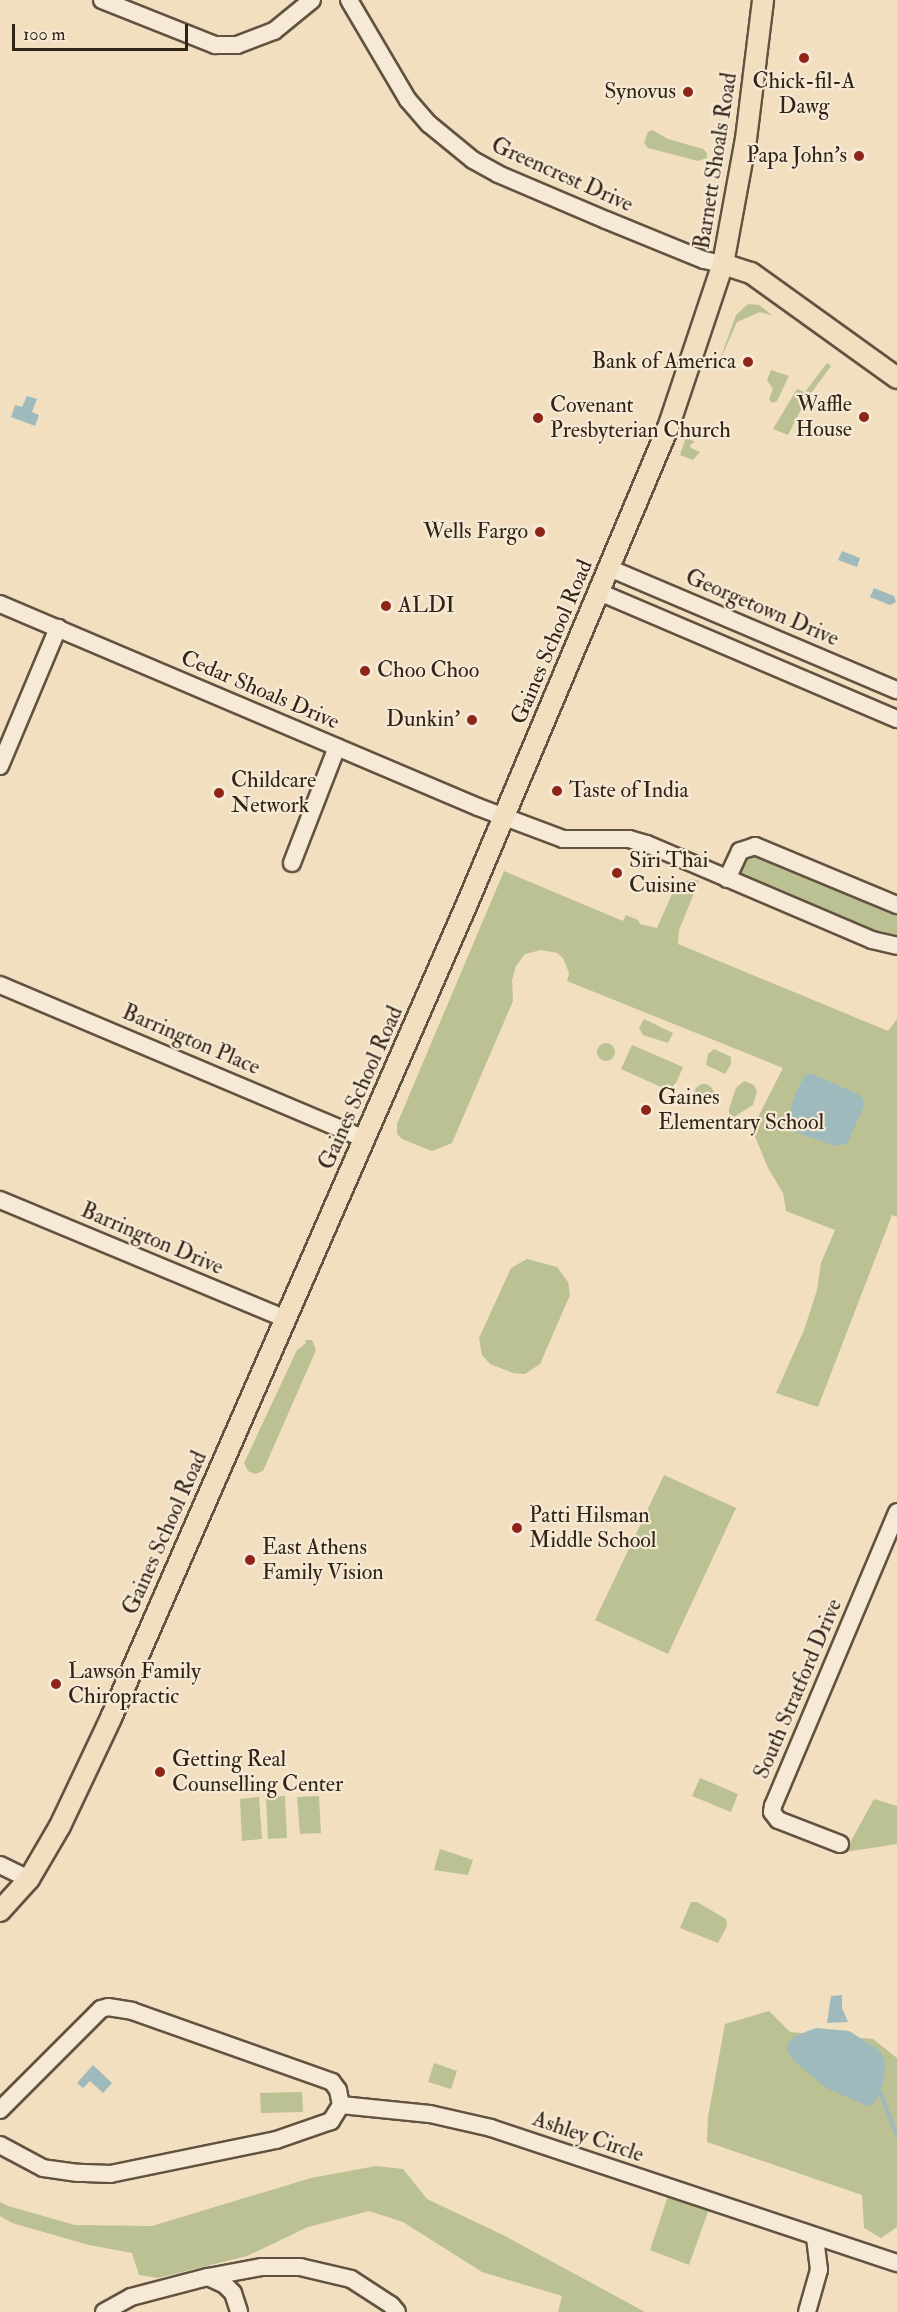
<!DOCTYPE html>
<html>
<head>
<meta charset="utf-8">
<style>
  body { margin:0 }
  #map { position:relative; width:897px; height:2312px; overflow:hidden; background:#f1dfc0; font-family:"IM FELL Double Pica",serif }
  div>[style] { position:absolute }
  .green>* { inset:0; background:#bbc192 }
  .round { border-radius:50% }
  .water>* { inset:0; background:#9ebabc }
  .stream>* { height:4px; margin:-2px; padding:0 2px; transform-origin:2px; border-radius:2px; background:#9ebabc }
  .roads { filter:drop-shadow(2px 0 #625241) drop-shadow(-2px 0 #625241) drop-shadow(0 2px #625241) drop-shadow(0 -2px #625241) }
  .minor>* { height:16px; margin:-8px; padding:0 8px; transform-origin:8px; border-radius:8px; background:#f6ead6 }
  .major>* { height:20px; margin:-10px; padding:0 10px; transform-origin:10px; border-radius:10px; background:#f1dfc0 }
  .dots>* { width:16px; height:16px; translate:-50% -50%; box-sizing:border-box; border:3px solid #f6ead6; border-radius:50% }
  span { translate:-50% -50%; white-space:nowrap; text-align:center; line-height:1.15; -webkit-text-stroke:4.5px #f6ead6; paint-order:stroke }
  .poi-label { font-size:22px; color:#322317 }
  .right { translate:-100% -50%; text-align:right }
  .left { translate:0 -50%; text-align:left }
  .street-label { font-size:22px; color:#322317 }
  .scale { position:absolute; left:12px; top:24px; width:176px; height:27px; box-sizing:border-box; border:3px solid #322317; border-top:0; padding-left:8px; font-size:18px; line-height:21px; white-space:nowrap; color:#322317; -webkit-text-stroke:4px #f6ead6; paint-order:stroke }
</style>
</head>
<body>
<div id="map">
  <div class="green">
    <i style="clip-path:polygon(652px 130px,668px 139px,703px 149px,707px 153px,707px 158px,698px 161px,648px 148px,644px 143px,648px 132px)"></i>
    <i style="clip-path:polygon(748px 304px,759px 305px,773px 316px,760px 312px,737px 322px,718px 365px,736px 315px)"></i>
    <i style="clip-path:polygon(827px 363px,831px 366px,806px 400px,788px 435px,773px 429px,797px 389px,805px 392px)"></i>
    <i style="clip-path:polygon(771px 370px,789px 376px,777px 401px,772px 403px,769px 399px,773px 389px,767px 380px)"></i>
    <i style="clip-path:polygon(686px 437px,695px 442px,690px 445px,691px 448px,700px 452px,693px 460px,680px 455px)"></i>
    <i style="clip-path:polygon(747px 851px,897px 912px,897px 942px,740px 880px,736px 868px)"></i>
    <i style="clip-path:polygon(504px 871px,623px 921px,626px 915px,638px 920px,640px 924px,657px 928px,676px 885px,692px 879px,699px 881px,679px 930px,678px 944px,888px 1031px,897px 1019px,897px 1217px,892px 1215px,818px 1407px,776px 1393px,804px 1330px,817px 1290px,821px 1263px,835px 1230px,786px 1211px,783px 1193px,768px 1168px,752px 1129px,783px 1068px,567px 981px,569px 973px,563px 958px,557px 953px,541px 950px,525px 954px,516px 966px,512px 980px,513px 1001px,452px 1143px,432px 1151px,402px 1139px,397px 1134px,397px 1124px)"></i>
    <i style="clip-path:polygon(644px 1019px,673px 1033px,668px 1043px,643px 1035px,639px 1028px)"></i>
    <i class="round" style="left:597px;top:1043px;width:18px;height:18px"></i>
    <i style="clip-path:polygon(632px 1045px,683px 1067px,672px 1092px,621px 1069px)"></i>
    <i style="clip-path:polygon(714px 1049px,731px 1057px,731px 1064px,725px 1074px,706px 1065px,708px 1054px)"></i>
    <i style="clip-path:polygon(744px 1081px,754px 1085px,757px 1092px,753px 1105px,734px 1117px,729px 1113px,729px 1109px,736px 1088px)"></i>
    <i class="round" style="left:694px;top:1084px;width:20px;height:20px"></i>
    <i style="clip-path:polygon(527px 1259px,557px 1267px,568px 1282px,570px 1295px,540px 1364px,525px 1374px,513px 1373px,490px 1364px,482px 1355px,479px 1338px,511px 1268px)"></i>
    <i style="clip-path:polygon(305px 1340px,312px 1340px,316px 1350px,263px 1471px,255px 1474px,248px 1471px,244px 1463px,297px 1350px,306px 1343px)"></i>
    <i style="clip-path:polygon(664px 1475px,736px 1508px,668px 1654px,595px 1620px)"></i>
    <i style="clip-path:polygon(700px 1778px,738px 1794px,731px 1812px,692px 1796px)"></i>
    <i style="clip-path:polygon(285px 1796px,287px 1838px,268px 1839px,266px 1797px)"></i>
    <i style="clip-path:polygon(319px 1796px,321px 1833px,300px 1834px,297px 1797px)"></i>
    <i style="clip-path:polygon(259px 1797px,262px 1839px,242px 1841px,240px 1799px)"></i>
    <i style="clip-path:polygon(874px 1799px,897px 1806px,897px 1844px,845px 1852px)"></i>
    <i style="clip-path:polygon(440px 1849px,473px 1860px,468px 1875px,434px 1870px)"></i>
    <i style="clip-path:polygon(691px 1902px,697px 1902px,726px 1919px,727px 1926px,718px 1943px,680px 1928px)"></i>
    <i style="clip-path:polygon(769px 2011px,790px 2032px,873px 2039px,897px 2058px,897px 2227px,881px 2238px,864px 2228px,862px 2195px,707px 2142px,708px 2117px,725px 2024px)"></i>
    <i style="clip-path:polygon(434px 2063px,457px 2071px,451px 2089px,428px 2082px)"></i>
    <i style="clip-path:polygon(302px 2092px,303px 2112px,261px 2113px,260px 2093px)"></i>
    <i style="clip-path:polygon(376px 2166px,403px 2169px,427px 2199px,503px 2235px,645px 2312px,558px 2312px,562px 2296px,482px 2272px,403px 2222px,369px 2211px,308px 2227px,247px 2256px,158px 2278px,139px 2275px,132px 2253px,89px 2245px,12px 2223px,0 2216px,0 2202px,8px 2206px,75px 2225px,152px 2226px,311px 2178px)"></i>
    <i style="clip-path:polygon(668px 2196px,709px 2209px,689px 2265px,650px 2250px)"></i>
  </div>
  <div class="water">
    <i style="clip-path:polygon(27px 396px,37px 399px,32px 412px,39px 415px,35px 426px,11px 417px,15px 405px,22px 407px)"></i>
    <i style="clip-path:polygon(842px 551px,860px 558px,857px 567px,838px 560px)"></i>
    <i style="clip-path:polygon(874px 588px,894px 596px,896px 602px,890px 605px,870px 597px)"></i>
    <i style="clip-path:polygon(810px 1073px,860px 1095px,863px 1099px,864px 1106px,847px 1144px,835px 1146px,795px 1132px,790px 1112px,793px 1100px,804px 1076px)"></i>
    <i style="clip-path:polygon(842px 1995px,842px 2008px,848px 2022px,827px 2023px,831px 1996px)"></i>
    <i style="clip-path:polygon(816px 2028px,849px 2031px,879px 2050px,885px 2060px,884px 2079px,878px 2097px,870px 2107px,826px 2088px,793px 2060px,787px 2049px,789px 2042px,795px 2036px)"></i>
    <i style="clip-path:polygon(93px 2065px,112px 2083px,103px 2093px,90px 2081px,83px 2088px,77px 2083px)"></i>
  </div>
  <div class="stream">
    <i style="left:880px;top:2092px;width:47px;rotate:68.9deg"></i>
  </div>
  <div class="roads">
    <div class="minor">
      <i style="left:102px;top:0;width:122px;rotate:21.7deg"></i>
      <i style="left:215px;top:45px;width:22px"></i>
      <i style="left:237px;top:45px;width:40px;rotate:-21deg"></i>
      <i style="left:274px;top:31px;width:49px;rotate:-39.2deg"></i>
      <i style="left:349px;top:0;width:116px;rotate:59.5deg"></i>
      <i style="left:408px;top:100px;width:32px;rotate:49deg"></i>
      <i style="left:429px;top:124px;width:57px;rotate:39.3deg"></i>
      <i style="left:473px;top:160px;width:29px;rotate:29deg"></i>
      <i style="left:498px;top:174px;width:117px;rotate:23.1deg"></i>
      <i style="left:606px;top:220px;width:106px;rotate:22.2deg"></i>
      <i style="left:704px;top:260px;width:19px;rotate:12deg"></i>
      <i style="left:609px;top:568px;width:313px;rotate:23deg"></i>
      <i style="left:599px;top:592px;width:324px;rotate:23.1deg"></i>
      <i style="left:0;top:604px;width:519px;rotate:23.01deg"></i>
      <i style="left:478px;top:807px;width:91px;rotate:20.6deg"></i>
      <i style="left:563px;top:839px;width:66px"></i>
      <i style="left:629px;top:839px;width:19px;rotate:16deg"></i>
      <i style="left:647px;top:844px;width:245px;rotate:23.1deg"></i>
      <i style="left:872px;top:940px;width:26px;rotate:13deg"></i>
      <i style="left:0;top:766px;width:150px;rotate:-67.2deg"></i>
      <i style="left:292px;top:863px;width:124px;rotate:-68.8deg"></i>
      <i style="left:727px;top:879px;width:31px;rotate:-65deg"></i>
      <i style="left:740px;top:851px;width:16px;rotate:-18deg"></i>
      <i style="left:755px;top:846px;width:154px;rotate:22.6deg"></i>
      <i style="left:0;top:985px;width:396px;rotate:22.9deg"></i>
      <i style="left:0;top:1200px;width:310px;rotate:22.6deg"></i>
      <i style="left:840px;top:1844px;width:66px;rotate:-158.8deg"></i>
      <i style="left:778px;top:1820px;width:10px;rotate:-127deg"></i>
      <i style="left:772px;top:1812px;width:6px;rotate:-81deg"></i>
      <i style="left:773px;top:1806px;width:319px;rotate:-67.1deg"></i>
      <i style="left:0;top:1865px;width:32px;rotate:26deg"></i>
      <i style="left:341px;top:2105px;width:89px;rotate:5.8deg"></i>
      <i style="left:430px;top:2114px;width:63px;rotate:12.9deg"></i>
      <i style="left:491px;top:2128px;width:428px;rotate:18.4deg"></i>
      <i style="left:0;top:2110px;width:143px;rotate:-45deg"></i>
      <i style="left:101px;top:2009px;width:7px;rotate:-16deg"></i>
      <i style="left:108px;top:2007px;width:24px;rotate:9deg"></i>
      <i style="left:132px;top:2011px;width:212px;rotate:19.5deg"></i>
      <i style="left:332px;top:2082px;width:10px;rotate:53deg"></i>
      <i style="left:338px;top:2090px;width:15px;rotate:79deg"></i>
      <i style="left:341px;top:2105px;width:19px;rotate:122deg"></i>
      <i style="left:331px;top:2121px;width:58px;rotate:160.9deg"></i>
      <i style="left:276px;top:2140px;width:168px;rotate:168.4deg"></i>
      <i style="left:111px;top:2174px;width:33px;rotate:-178deg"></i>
      <i style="left:78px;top:2173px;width:35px;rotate:-172deg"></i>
      <i style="left:43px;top:2168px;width:49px;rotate:-151.9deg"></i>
      <i style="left:208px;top:2277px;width:19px;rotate:25deg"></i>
      <i style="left:225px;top:2285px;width:11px;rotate:45deg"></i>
      <i style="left:233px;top:2293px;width:20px;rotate:72deg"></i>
      <i style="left:104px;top:2312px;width:31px;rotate:-29deg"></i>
      <i style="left:131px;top:2297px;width:80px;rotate:-14.6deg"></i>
      <i style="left:208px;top:2277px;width:55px;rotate:-10.5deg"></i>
      <i style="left:262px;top:2267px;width:38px"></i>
      <i style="left:300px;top:2267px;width:52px;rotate:13.2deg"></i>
      <i style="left:351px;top:2279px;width:48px;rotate:33deg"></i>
      <i style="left:391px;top:2305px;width:9px;rotate:49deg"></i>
      <i style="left:807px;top:2312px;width:44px;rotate:-74.1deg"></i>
      <i style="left:819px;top:2270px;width:33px;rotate:-97deg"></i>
    </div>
    <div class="major">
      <i style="left:723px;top:264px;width:29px;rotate:18deg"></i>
      <i style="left:751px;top:273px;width:180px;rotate:35.7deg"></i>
      <i style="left:0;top:1911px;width:43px;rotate:-47.8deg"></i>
      <i style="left:29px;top:1879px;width:61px;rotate:-59.7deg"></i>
      <i style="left:60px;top:1826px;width:119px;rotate:-64.7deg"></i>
      <i style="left:111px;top:1718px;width:888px;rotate:-66.38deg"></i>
      <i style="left:467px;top:904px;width:520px;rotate:-67.13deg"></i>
      <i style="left:669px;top:425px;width:170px;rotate:-71.5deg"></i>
      <i style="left:723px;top:264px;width:127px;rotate:-79.6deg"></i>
      <i style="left:746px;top:139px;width:140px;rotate:-83deg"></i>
    </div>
  </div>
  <div class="dots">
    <i style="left:804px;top:58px;background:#8f2418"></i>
    <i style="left:688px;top:92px;background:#8f2418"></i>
    <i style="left:859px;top:156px;background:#8f2418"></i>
    <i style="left:748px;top:362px;background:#8f2418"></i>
    <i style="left:864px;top:417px;background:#8f2418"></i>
    <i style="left:538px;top:418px;background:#8f2418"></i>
    <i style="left:540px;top:532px;background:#8f2418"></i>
    <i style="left:386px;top:606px;background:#8f2418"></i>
    <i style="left:365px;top:671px;background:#8f2418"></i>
    <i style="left:472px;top:720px;background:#8f2418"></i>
    <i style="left:557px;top:791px;background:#8f2418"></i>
    <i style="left:219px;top:793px;background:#8f2418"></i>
    <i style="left:617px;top:873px;background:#8f2418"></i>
    <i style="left:646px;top:1110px;background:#8f2418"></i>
    <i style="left:517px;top:1528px;background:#8f2418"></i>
    <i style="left:250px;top:1560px;background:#8f2418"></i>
    <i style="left:56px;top:1684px;background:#8f2418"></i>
    <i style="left:160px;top:1772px;background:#8f2418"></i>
  </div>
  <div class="poi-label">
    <span style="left:804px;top:94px">Chick-fil-A<br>Dawg</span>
    <span class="right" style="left:676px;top:92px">Synovus</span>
    <span class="right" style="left:847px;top:156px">Papa John's</span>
    <span class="right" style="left:736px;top:362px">Bank of America</span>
    <span class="right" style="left:852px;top:417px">Waffle<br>House</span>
    <span class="left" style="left:550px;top:418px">Covenant<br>Presbyterian Church</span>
    <span class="right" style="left:528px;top:532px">Wells Fargo</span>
    <span class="left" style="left:398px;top:606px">ALDI</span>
    <span class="left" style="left:377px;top:671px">Choo Choo</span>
    <span class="right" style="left:460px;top:720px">Dunkin'</span>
    <span class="left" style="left:231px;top:793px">Childcare<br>Network</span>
    <span class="left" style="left:569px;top:791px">Taste of India</span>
    <span class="left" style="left:629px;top:873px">Siri Thai<br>Cuisine</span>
    <span class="left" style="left:658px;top:1110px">Gaines<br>Elementary School</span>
    <span class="left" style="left:529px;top:1528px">Patti Hilsman<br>Middle School</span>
    <span class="left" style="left:262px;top:1560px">East Athens<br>Family Vision</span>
    <span class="left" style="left:68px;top:1684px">Lawson Family<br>Chiropractic</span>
    <span class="left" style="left:172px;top:1772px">Getting Real<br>Counselling Center</span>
  </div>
  <div class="street-label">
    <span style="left:716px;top:161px;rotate:-81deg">Barnett Shoals Road</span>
    <span style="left:562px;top:175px;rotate:24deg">Greencrest Drive</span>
    <span style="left:762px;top:608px;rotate:23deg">Georgetown Drive</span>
    <span style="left:552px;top:642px;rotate:-67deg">Gaines School Road</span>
    <span style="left:260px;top:690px;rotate:23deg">Cedar Shoals Drive</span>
    <span style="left:191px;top:1040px;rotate:23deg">Barrington Place</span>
    <span style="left:361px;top:1088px;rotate:-66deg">Gaines School Road</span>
    <span style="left:152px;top:1239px;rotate:23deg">Barrington Drive</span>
    <span style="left:165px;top:1533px;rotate:-66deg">Gaines School Road</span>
    <span style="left:798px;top:1689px;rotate:-67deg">South Stratford Drive</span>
    <span style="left:588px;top:2137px;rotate:19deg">Ashley Circle</span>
  </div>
  <div class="scale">100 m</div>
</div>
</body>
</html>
